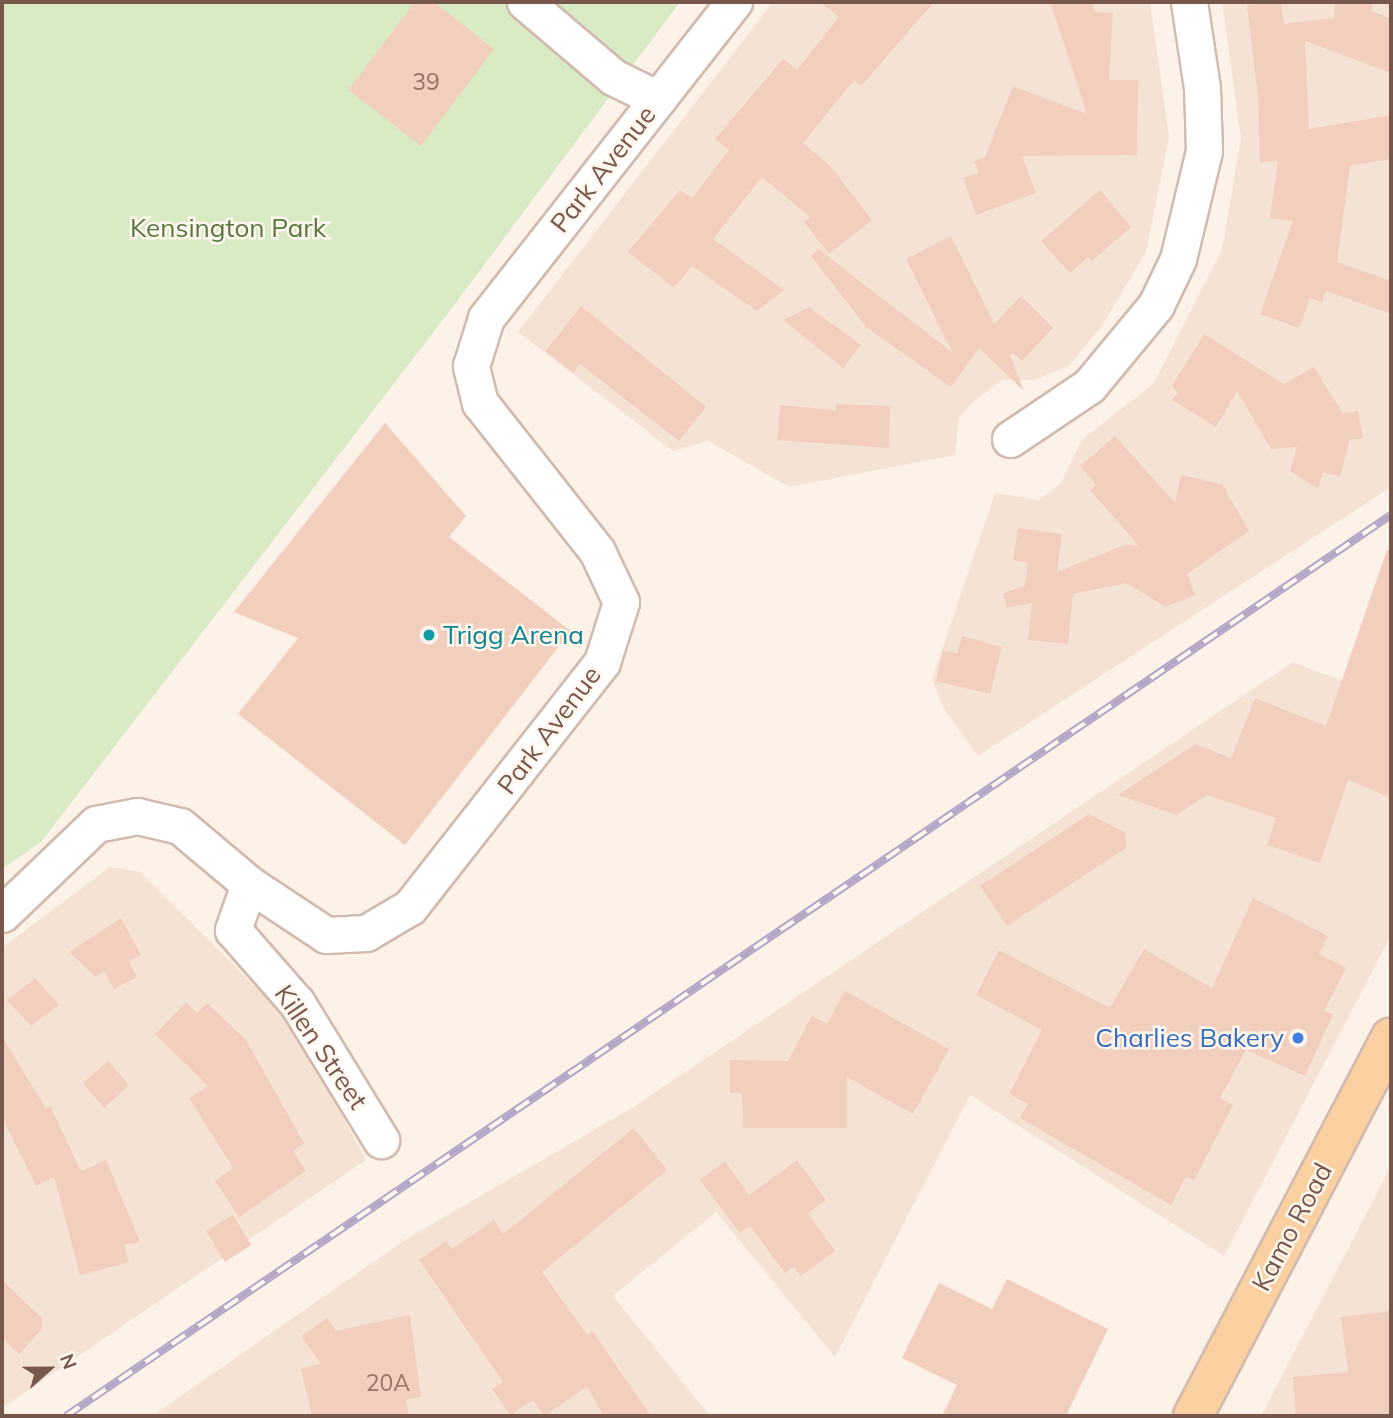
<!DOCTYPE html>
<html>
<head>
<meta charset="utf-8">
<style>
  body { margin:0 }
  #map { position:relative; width:1393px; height:1418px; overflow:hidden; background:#fdf2e7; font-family:Mulish,sans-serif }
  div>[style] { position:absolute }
  .residential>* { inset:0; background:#f4e3d5 }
  .green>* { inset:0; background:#d8ebc5 }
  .building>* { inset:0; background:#f2cebe }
  .roads { filter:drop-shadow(2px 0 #d1bbaf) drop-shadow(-2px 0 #d1bbaf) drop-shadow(0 2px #d1bbaf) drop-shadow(0 -2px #d1bbaf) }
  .minor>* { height:35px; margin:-17.5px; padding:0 17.5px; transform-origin:17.5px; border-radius:17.5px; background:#fff }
  .major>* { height:38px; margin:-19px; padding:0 19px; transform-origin:19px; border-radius:19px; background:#fbd0a0 }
  .rail>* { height:8px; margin-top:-4px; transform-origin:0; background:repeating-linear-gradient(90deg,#fff7ee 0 16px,#b4a5c7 0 32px); box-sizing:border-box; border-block:2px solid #b4a5c7 }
  .dots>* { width:19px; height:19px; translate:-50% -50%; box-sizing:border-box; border:4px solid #fff7ee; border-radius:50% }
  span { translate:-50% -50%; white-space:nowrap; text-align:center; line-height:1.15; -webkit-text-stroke:5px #fff7ee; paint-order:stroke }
  .number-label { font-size:23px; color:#967468 }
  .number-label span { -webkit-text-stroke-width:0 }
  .street-label { font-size:26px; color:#77564b }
  .park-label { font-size:26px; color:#557740 }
  .culture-label { font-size:26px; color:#0d838f }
  .left { translate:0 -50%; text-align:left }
  .shop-label { font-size:26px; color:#366cbe }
  .right { translate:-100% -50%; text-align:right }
  .frame { position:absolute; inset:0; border:4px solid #77564b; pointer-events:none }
  .north { position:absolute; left:14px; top:1334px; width:70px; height:70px; -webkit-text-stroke:5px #fff7ee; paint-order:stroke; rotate:69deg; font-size:19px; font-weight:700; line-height:28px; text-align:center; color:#77564b }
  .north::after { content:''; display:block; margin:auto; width:24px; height:32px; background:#77564b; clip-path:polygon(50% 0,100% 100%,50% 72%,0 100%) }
</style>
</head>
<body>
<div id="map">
  <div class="residential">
    <i style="clip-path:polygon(773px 2px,1150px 2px,1169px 137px,1146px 252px,1103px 324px,1069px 366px,1034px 380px,1002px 380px,973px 402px,959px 418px,955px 455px,789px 487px,708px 441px,673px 451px,518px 332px)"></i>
    <i style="clip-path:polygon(1222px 2px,1391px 2px,1391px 487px,978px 756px,944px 709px,932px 679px,995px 493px,1039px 500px,1061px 483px,1082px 440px,1154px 383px,1222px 250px,1241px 138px)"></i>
    <i style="clip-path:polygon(1293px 662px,1391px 700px,1391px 935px,1224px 1256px,970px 1095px,835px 1357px,716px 1212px,613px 1296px,710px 1416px,152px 1416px,408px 1238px,632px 1108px)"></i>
    <i style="clip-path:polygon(110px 867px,140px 872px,291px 1022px,366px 1160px,2px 1408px,2px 948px)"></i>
    <i style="clip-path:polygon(1391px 1166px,1391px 1416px,1261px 1416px)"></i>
  </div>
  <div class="green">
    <i style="clip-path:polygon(2px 2px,680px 2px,452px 308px,41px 842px,2px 869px)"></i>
  </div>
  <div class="building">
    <i style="clip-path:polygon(415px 2px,434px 2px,494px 49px,421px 146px,348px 90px)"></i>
    <i style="clip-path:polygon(820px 2px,934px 2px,861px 86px,854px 80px,803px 143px,831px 167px,872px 220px,829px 254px,804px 222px,810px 217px,762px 177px,713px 239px,784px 290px,757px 311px,692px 266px,674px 288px,628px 252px,680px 190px,692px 198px,729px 150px,715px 139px,783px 59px,797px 70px,839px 17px)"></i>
    <i style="clip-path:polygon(1050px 2px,1092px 2px,1095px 12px,1113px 13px,1109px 80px,1138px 80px,1137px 155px,1022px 156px,1036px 193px,976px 215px,963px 178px,979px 173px,974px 161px,985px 157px,1013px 86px,1087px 114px)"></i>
    <i style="clip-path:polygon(1281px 2px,1284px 24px,1334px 18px,1335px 2px,1372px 2px,1372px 11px,1391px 19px,1391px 73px,1305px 41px,1309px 129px,1391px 115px,1391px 159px,1350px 166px,1337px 262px,1391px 281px,1391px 314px,1326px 291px,1322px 303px,1310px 298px,1299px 328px,1260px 314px,1293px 221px,1270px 218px,1278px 161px,1260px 162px,1258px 98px,1247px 5px)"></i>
    <i style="clip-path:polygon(1100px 190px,1131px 227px,1092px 261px,1088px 257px,1070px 273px,1041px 241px)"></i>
    <i style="clip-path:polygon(951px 236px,994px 324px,1021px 296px,1053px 328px,1022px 361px,1013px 353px,1010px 356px,1024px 391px,979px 348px,951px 387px,867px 328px,811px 256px,818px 249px,952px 352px,906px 259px)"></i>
    <i style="clip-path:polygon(581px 306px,706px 407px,679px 441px,580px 364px,573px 373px,546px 351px)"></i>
    <i style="clip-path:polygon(809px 307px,861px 345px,843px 368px,783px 320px)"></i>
    <i style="clip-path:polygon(1204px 334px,1284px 384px,1314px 367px,1343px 414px,1358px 411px,1363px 438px,1350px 440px,1340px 477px,1323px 472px,1318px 489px,1290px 471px,1297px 447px,1271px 449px,1237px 391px,1216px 427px,1172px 400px,1178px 393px,1172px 386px)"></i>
    <i style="clip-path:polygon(836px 404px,890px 406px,889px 448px,777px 440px,780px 405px,836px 410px)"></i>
    <i style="clip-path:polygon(385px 423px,466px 516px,449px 537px,571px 631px,405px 845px,238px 714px,298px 638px,234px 612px)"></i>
    <i style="clip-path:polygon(1115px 436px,1175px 503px,1181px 475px,1222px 484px,1249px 531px,1187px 574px,1195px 595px,1166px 607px,1126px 583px,1073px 594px,1068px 644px,1028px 640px,1032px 603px,1007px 608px,1003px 594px,1025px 585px,1028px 563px,1013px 560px,1018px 528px,1062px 534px,1057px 572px,1127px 544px,1139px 546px,1090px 490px,1096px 485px,1080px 466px)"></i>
    <i style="clip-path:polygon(1387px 550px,1391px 550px,1391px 798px,1348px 780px,1320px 863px,1267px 845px,1276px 818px,1207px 795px,1177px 815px,1118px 795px,1196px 744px,1231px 758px,1255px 698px,1326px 726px)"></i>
    <i style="clip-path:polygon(962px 636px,1002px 647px,990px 694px,936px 681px,943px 650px,957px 653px)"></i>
    <i style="clip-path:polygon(1089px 814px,1126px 833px,1126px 848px,1007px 926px,980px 886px)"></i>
    <i style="clip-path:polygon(1253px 898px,1328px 936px,1319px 954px,1346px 968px,1324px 1011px,1333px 1014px,1305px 1076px,1246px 1050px,1220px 1098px,1233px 1105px,1194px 1180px,1186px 1176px,1171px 1205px,1020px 1118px,1028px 1104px,1009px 1094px,1042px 1030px,976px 995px,999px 950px,1110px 1008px,1144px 949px,1212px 988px)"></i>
    <i style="clip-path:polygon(121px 918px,141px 955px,129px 961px,137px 977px,114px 989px,104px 971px,96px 977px,69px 952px)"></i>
    <i style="clip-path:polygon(35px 978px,59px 1005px,31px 1026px,7px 1000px)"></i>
    <i style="clip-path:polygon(845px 991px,949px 1049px,913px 1114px,847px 1077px,847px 1128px,743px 1128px,742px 1093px,730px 1093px,730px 1060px,788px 1061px,812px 1016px,827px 1024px)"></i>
    <i style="clip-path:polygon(186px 1002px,197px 1013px,207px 1003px,246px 1040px,304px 1143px,293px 1151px,306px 1171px,239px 1217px,215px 1181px,233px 1168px,189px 1098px,208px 1086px,155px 1034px)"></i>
    <i style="clip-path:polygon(2px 1037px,46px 1108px,50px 1106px,81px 1171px,106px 1160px,140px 1242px,124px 1245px,129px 1262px,80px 1275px,54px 1177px,36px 1186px,2px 1117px)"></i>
    <i style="clip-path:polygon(108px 1061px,129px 1085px,104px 1108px,83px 1083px)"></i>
    <i style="clip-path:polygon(634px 1128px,667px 1170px,542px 1272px,587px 1335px,593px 1332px,651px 1416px,604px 1416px,587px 1387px,544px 1416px,533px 1400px,510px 1415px,492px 1389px,503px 1382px,419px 1260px,446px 1241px,452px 1249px,494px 1220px,503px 1234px)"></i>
    <i style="clip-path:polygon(797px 1160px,826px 1200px,808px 1213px,835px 1251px,801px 1276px,794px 1267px,785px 1273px,750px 1226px,740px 1233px,700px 1180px,725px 1161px,749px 1195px)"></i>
    <i style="clip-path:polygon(233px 1215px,251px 1245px,225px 1262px,206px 1231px)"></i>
    <i style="clip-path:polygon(1007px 1279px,1108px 1329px,1066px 1416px,942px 1416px,957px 1385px,902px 1358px,939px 1283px,992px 1309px)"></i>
    <i style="clip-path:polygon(2px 1280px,42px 1318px,42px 1329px,19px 1354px,2px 1338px)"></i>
    <i style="clip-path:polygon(1391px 1311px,1391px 1416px,1296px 1416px,1293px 1377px,1348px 1372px,1341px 1317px)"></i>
    <i style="clip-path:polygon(410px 1315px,421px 1397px,406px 1400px,409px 1416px,312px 1416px,301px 1369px,321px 1364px,301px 1336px,327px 1318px,336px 1331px)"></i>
  </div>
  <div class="roads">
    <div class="minor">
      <i style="left:525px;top:2px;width:116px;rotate:40.4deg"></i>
      <i style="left:613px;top:77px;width:50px;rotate:26.1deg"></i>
      <i style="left:1010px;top:439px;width:95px;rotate:-33.9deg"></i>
      <i style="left:1089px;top:386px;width:105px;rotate:-50.4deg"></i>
      <i style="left:1156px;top:305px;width:51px;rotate:-64.4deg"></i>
      <i style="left:1178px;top:259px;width:111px;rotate:-76.5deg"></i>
      <i style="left:1204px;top:151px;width:63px;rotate:-91.8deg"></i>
      <i style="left:1202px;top:88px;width:87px;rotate:-98.6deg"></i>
      <i style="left:249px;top:884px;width:49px;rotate:109.2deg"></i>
      <i style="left:233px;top:930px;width:97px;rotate:48.8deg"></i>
      <i style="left:297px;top:1003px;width:161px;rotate:58.5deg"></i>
      <i style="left:2px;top:914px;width:130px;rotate:-43.8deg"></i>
      <i style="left:96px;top:824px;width:42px;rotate:-11deg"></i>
      <i style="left:137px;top:816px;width:44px;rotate:13.1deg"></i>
      <i style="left:180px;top:826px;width:90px;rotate:40deg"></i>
      <i style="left:249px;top:884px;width:92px;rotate:33.5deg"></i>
      <i style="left:326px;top:935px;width:40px;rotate:-2.9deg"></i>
      <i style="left:366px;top:933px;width:51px;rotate:-30.6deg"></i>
      <i style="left:410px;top:907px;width:311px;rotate:-51.9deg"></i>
      <i style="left:602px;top:662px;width:63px;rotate:-72.4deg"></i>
      <i style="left:621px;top:602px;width:56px;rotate:-115.2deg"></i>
      <i style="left:597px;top:551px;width:189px;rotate:-128.3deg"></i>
      <i style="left:480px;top:403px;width:38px;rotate:-104deg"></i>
      <i style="left:471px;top:366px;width:50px;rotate:-72.6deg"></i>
      <i style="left:486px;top:318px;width:402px;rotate:-51.9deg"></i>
    </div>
    <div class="major">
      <i style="left:1193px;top:1416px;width:427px;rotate:-62.4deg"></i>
    </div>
  </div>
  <div class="rail">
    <i style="left:66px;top:1416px;width:1602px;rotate:-34.22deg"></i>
  </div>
  <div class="dots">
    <i style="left:429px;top:635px;background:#0f9aa8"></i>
    <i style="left:1298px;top:1038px;background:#3f7fe0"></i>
  </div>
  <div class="number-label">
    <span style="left:426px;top:82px">39</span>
    <span style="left:388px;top:1383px">20A</span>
  </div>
  <div class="street-label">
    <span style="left:603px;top:169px;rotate:-52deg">Park Avenue</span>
    <span style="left:549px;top:730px;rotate:-53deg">Park Avenue</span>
    <span style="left:321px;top:1047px;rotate:56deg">Killen Street</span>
    <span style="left:1292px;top:1227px;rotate:-62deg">Kamo Road</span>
  </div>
  <div class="park-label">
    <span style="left:228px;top:228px">Kensington Park</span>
  </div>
  <div class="culture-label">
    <span class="left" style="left:443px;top:635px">Trigg Arena</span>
  </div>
  <div class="shop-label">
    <span class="right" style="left:1284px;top:1038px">Charlies Bakery</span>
  </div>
  <div class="frame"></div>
  <div class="north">N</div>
</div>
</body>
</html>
